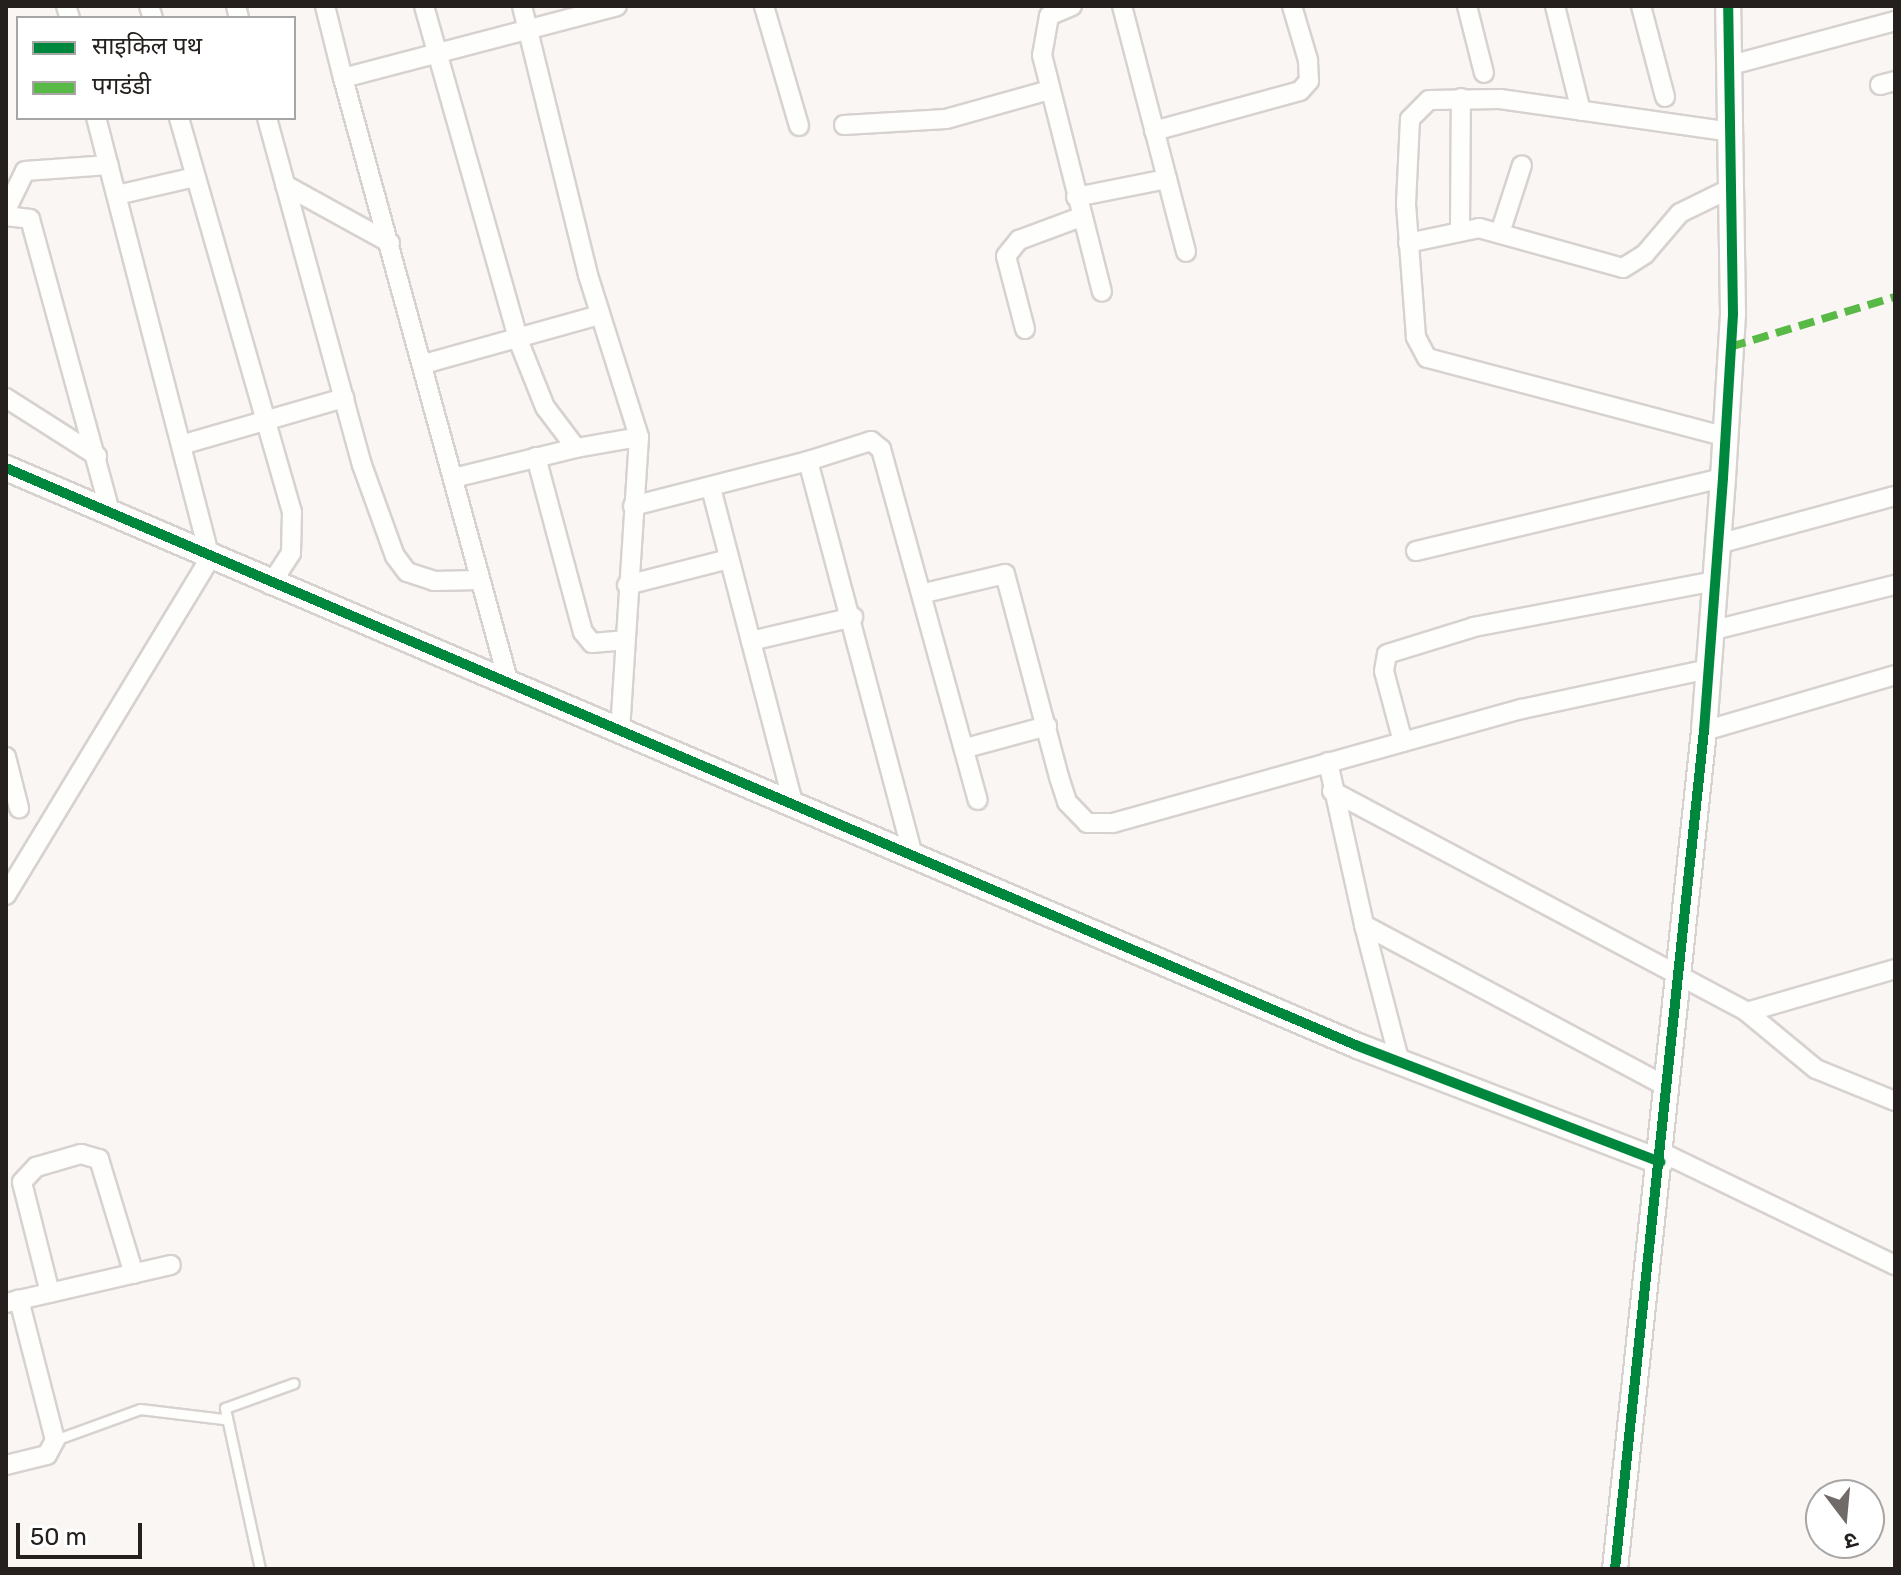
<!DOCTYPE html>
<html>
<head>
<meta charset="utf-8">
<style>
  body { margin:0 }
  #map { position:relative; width:1901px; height:1575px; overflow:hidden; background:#faf6f3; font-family:Rubik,"Noto Sans Devanagari",sans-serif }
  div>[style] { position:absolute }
  .roads { filter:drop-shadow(2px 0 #d7d2cf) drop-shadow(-2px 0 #d7d2cf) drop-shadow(0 2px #d7d2cf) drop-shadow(0 -2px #d7d2cf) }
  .service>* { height:9px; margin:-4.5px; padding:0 4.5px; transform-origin:4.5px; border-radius:4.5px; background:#fefefd }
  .minor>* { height:18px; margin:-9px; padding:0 9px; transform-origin:9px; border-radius:9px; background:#fefefd }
  .tertiary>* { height:24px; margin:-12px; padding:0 12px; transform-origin:12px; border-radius:12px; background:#fefefd }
  .quiet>* { height:8px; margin-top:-4px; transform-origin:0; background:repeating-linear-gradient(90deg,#58b947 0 16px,transparent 0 24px) }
  .cycleway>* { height:10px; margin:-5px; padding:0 5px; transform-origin:5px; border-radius:5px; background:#00873e }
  span { translate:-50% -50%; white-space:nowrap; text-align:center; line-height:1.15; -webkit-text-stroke:8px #fff; paint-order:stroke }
  .frame { position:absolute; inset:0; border:8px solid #25201d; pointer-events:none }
  .legend { position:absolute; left:16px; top:16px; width:280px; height:104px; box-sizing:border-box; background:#fff; border:2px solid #a8a6a5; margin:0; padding:10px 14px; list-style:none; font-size:24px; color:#25201d }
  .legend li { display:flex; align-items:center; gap:16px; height:40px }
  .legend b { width:40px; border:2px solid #a8a6a5 }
  .north { position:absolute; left:1805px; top:1479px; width:80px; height:80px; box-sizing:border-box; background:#fff; border:2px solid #a8a6a5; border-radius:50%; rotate:164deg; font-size:22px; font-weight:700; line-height:32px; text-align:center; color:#25201d }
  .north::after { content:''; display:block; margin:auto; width:28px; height:36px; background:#706b68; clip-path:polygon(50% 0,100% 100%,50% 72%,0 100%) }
  .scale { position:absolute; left:16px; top:1523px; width:126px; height:36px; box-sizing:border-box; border:4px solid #25201d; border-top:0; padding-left:10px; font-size:24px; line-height:28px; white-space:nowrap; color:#25201d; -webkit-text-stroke:6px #fff; paint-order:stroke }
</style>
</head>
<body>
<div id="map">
  <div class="roads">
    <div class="service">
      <i style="left:55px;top:1440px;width:90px;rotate:-20deg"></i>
      <i style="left:140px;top:1409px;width:84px;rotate:6.9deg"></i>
      <i style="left:260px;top:1569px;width:165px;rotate:-102.3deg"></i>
      <i style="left:225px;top:1408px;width:73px;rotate:-19.9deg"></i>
    </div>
    <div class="minor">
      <i style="left:66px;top:6px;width:13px;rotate:72deg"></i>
      <i style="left:149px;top:6px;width:13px;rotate:72deg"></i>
      <i style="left:236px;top:6px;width:12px;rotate:76deg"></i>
      <i style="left:325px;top:6px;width:74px;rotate:76deg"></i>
      <i style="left:343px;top:78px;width:283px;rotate:-14.7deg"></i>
      <i style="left:424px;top:6px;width:349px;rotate:74.2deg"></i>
      <i style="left:519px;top:342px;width:70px;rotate:68.2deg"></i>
      <i style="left:545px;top:407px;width:51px;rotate:52.9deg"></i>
      <i style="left:576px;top:448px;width:64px;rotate:-9.9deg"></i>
      <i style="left:639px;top:437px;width:296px;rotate:93.7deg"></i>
      <i style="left:522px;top:6px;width:277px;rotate:76.2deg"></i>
      <i style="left:588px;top:275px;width:170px;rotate:72.5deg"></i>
      <i style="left:764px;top:6px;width:125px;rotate:73.7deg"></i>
      <i style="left:1072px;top:6px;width:25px;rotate:157deg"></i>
      <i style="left:1049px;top:16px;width:40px;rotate:100deg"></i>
      <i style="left:1042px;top:55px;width:244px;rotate:75.8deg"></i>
      <i style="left:1122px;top:6px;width:254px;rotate:75.4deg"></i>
      <i style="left:1467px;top:6px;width:69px;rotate:75.8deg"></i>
      <i style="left:1555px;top:6px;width:108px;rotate:76.1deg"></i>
      <i style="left:1641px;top:6px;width:94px;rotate:75.2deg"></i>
      <i style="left:1731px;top:65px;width:170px;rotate:-15deg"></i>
      <i style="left:343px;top:78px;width:628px;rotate:74.68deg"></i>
      <i style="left:1880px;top:85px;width:16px;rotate:-15deg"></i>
      <i style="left:179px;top:118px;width:410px;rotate:74deg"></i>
      <i style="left:292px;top:512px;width:41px;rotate:91.4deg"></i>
      <i style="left:291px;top:553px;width:38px;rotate:123deg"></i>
      <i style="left:267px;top:118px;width:360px;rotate:74.7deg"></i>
      <i style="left:362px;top:465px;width:97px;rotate:70.1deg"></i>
      <i style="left:395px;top:556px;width:20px;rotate:53deg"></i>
      <i style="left:407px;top:572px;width:28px;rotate:18deg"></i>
      <i style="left:434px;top:581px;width:46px;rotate:-1.2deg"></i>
      <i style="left:844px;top:125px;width:102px;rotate:-3.4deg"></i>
      <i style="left:946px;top:119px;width:107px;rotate:-15.7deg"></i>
      <i style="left:1154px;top:131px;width:151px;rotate:-15.3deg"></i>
      <i style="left:1300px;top:91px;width:13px;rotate:-48deg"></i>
      <i style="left:1309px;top:81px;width:21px;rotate:-93deg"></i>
      <i style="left:1308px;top:60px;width:56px;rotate:-106.5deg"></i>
      <i style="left:285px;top:185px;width:120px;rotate:28.9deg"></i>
      <i style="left:117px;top:195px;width:80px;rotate:-13deg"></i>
      <i style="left:1076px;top:197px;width:93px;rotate:-11.2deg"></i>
      <i style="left:6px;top:210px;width:43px;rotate:-64deg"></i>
      <i style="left:25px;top:171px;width:84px;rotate:-4.1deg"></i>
      <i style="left:6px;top:216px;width:24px;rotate:7deg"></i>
      <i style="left:30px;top:219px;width:307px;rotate:74.7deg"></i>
      <i style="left:1460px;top:229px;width:131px;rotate:-89.6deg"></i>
      <i style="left:1500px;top:233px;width:71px;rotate:-72.1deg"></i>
      <i style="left:1408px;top:243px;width:73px;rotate:-11.9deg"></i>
      <i style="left:1479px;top:228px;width:149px;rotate:15.5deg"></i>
      <i style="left:1623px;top:268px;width:26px;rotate:-32deg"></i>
      <i style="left:1645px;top:254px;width:54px;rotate:-49.5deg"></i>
      <i style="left:1680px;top:213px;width:59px;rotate:-26.1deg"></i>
      <i style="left:1025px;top:329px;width:75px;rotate:-104.6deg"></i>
      <i style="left:1006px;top:256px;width:21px;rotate:-51deg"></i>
      <i style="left:1019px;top:240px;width:66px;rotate:-20.4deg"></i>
      <i style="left:424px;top:364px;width:182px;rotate:-15.6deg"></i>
      <i style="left:6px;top:398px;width:108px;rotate:32.5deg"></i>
      <i style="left:1723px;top:436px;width:306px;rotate:-165.2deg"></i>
      <i style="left:1427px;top:358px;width:24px;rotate:-118deg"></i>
      <i style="left:1416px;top:337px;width:133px;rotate:-94.3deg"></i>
      <i style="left:1406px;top:204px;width:85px;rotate:-87.3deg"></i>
      <i style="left:1410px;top:119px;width:27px;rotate:-45deg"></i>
      <i style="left:1429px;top:100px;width:71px;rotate:-0.8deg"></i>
      <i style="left:1500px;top:99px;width:235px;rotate:8.1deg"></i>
      <i style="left:181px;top:445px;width:170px;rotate:-16.1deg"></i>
      <i style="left:536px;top:457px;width:181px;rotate:75deg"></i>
      <i style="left:583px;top:632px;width:14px;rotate:51deg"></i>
      <i style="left:592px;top:643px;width:32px;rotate:-5deg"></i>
      <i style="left:808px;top:461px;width:66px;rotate:-17.6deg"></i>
      <i style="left:871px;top:441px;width:13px;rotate:39deg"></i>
      <i style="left:881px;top:449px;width:364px;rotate:74.6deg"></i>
      <i style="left:453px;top:478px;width:127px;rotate:-13.7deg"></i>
      <i style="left:711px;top:488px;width:330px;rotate:75.4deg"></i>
      <i style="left:633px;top:506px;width:181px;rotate:-14.4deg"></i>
      <i style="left:808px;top:461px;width:410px;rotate:75.1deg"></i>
      <i style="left:1718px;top:544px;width:183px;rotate:-15.2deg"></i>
      <i style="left:1416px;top:551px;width:316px;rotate:-13.4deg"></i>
      <i style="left:627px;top:585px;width:105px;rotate:-14.3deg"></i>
      <i style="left:925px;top:593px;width:82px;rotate:-13.4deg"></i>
      <i style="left:1005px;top:574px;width:210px;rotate:75.1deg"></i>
      <i style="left:1059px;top:777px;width:26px;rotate:72deg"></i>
      <i style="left:1067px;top:802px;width:29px;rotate:46deg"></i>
      <i style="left:1087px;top:823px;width:26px"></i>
      <i style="left:1113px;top:823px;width:425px;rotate:-15.6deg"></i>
      <i style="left:1522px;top:709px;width:190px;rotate:-12.1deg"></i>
      <i style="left:1710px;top:631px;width:191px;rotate:-14deg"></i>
      <i style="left:751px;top:641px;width:105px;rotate:-13.2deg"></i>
      <i style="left:1704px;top:731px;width:199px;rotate:-16.3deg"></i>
      <i style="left:1403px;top:742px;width:73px;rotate:-105deg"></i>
      <i style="left:1384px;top:671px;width:17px;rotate:-80deg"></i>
      <i style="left:1387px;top:654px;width:91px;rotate:-17.2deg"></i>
      <i style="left:1474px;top:627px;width:245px;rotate:-10.8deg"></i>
      <i style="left:966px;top:748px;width:84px;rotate:-15.2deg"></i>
      <i style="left:6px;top:757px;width:53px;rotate:75.7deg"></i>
      <i style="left:1328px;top:762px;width:167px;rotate:77.5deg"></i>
      <i style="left:1364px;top:925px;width:344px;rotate:28.1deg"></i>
      <i style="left:1332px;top:791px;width:470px;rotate:28deg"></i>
      <i style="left:1747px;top:1012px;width:154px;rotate:-16.2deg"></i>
      <i style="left:6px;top:895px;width:394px;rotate:-58.8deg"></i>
      <i style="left:210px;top:558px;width:455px;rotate:-104.5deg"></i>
      <i style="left:1364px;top:925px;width:143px;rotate:75.4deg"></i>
      <i style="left:1747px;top:1012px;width:89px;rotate:39.6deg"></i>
      <i style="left:1816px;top:1069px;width:85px;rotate:22.1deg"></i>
      <i style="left:1661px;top:1152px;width:260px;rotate:25.8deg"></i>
      <i style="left:50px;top:1293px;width:114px;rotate:-104.2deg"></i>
      <i style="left:22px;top:1182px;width:21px;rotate:-47deg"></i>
      <i style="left:36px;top:1167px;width:47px;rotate:-16.1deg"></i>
      <i style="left:81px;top:1154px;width:19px;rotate:16deg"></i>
      <i style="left:99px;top:1159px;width:120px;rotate:73.1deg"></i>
      <i style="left:6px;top:1303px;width:169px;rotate:-13deg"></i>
      <i style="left:6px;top:1465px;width:42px;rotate:-13.7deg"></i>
      <i style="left:47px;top:1455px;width:17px;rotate:-62deg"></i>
      <i style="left:55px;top:1440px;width:145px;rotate:-104.4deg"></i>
    </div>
    <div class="tertiary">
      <i style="left:6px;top:468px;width:1470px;rotate:23.15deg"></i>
      <i style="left:1358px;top:1046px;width:324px;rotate:21deg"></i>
      <i style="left:1615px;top:1569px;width:843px;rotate:-83.94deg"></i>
      <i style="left:1704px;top:731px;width:254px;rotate:-85.7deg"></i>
      <i style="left:1723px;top:478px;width:164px;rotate:-86.5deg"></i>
      <i style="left:1733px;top:314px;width:308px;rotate:-90.9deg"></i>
    </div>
  </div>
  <div class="quiet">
    <i style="left:1730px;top:347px;width:172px;rotate:-16.9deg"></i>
  </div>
  <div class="cycleway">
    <i style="left:6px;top:468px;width:1470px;rotate:23.15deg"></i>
    <i style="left:1358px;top:1046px;width:324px;rotate:21deg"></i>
    <i style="left:1615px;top:1569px;width:843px;rotate:-83.94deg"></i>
    <i style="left:1704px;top:731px;width:254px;rotate:-85.7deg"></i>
    <i style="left:1723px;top:478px;width:164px;rotate:-86.5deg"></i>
    <i style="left:1733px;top:314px;width:308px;rotate:-90.9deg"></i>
  </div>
  <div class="frame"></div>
  <ul class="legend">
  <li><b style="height:10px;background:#00873e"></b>साइकिल पथ</li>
  <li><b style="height:10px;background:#58b947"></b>पगडंडी</li>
  </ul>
  <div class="north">उ</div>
  <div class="scale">50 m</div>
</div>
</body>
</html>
